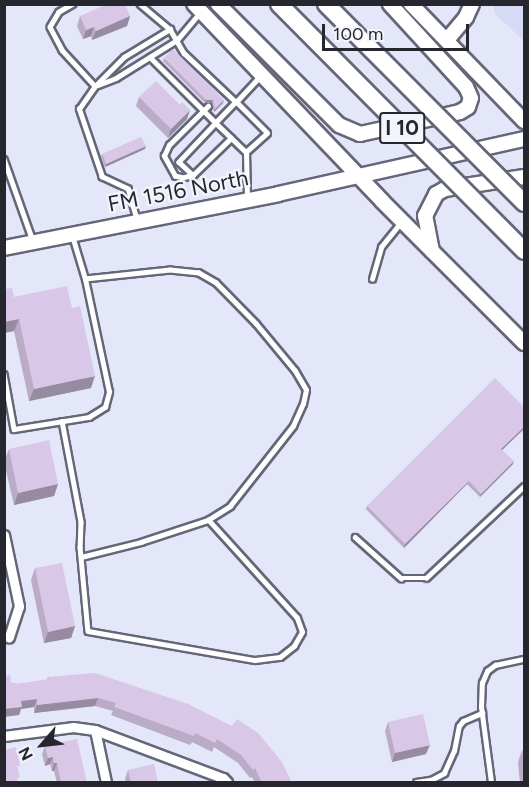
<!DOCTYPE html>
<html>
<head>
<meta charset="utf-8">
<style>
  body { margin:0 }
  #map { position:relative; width:529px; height:787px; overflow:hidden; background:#e4e6fa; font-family:Figtree,sans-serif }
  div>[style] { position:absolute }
  .built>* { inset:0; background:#d7daf5 }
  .roads { filter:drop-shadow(2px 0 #656778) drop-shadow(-2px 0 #656778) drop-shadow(0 2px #656778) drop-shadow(0 -2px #656778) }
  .lane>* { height:4.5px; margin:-2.25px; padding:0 2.25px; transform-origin:2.25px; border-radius:2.25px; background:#fff }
  .street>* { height:9px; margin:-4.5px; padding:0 4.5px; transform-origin:4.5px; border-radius:4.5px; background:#fff }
  .secondary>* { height:14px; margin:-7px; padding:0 7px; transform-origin:7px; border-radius:7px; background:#fff }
  .bridges { filter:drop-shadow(2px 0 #656778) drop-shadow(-2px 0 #656778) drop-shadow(0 2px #656778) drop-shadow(0 -2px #656778) }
  .highway-bridge>* { height:16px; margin:-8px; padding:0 8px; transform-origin:8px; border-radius:8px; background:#fff }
  .wall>* { inset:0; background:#baabc6 }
  .shaded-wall>* { inset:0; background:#978ba1 }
  .building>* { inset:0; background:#d8c7e6 }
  span { translate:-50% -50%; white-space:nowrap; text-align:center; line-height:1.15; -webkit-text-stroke:4.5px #f3f4fc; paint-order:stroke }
  .shield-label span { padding:2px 4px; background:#f3f4fc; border:2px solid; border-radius:4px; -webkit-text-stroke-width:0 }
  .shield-label { font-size:21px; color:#26272e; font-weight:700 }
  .street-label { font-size:22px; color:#26272e }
  .frame { position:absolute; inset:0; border:6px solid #26272e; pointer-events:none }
  .north { position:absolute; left:12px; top:715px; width:60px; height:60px; -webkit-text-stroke:4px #f3f4fc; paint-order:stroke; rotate:242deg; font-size:16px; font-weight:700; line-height:24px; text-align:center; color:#26272e }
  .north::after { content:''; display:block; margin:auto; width:21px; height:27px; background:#26272e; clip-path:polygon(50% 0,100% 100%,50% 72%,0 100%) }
  .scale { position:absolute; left:322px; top:24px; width:147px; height:27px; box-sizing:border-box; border:3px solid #26272e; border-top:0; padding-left:8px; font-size:18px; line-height:21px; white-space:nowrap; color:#26272e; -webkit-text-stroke:4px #f3f4fc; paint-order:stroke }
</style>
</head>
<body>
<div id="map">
  <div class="built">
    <i style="clip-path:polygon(493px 5px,524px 5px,524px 41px,495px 14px)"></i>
  </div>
  <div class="roads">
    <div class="lane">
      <i style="left:73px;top:4px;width:16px;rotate:150deg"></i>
      <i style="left:59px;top:12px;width:17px;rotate:121deg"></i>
      <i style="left:50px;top:27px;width:26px;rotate:62deg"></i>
      <i style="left:62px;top:50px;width:49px;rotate:47.5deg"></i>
      <i style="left:140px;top:4px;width:39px;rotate:40deg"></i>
      <i style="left:170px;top:29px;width:28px;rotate:60deg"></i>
      <i style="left:184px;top:53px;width:71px;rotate:43.3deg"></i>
      <i style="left:236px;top:102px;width:29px;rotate:134deg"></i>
      <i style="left:216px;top:123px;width:42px;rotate:44deg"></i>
      <i style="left:150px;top:57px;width:93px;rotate:45deg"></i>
      <i style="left:216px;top:123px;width:54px;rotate:133.5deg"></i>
      <i style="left:179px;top:162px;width:19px;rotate:43deg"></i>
      <i style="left:193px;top:175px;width:53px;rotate:-44.2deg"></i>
      <i style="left:98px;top:85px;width:19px;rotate:-21deg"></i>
      <i style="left:116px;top:78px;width:72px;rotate:-31.9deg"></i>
      <i style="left:177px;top:40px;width:35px;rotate:-50deg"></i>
      <i style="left:4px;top:159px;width:87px;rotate:70.5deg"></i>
      <i style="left:193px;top:175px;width:10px;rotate:163deg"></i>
      <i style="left:183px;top:178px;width:8px;rotate:-166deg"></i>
      <i style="left:175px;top:176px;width:23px;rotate:-119deg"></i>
      <i style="left:164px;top:156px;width:12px;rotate:-66deg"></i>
      <i style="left:169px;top:145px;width:55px;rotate:-45deg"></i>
      <i style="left:247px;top:198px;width:46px;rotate:-91.2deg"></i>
      <i style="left:246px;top:152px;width:28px;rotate:-42deg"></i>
      <i style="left:267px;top:133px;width:44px;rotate:-135deg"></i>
      <i style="left:236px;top:102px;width:35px;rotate:-47deg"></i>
      <i style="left:137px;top:221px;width:33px;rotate:-106deg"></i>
      <i style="left:128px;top:189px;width:29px;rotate:-155deg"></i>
      <i style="left:102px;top:177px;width:72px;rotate:-108.7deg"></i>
      <i style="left:79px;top:109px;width:28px;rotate:-55deg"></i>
      <i style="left:95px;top:86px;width:41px;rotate:-45deg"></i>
      <i style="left:124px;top:57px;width:54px;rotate:-31.3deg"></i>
      <i style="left:372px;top:279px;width:33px;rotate:-74deg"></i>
      <i style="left:381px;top:247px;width:32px;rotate:-51deg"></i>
      <i style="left:4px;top:374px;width:56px;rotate:79.7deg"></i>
      <i style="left:14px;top:429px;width:76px;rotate:-9.1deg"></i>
      <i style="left:89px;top:417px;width:19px;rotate:-32deg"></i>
      <i style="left:105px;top:407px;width:16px;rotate:-75deg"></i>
      <i style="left:109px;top:392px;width:116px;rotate:-102deg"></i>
      <i style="left:85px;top:279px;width:45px;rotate:-106.8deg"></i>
      <i style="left:62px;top:421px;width:103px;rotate:79.3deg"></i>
      <i style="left:81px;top:522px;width:25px;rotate:92deg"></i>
      <i style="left:80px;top:547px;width:84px;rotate:84.6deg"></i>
      <i style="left:88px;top:631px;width:169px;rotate:9.9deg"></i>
      <i style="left:255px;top:660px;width:25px;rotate:-7deg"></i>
      <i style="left:280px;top:657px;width:18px;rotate:-38deg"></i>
      <i style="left:294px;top:646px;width:16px;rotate:-60deg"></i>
      <i style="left:302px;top:632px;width:15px;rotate:-110deg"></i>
      <i style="left:297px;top:618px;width:132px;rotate:-132.2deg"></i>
      <i style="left:355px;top:537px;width:62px;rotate:41.7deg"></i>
      <i style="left:401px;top:578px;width:25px"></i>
      <i style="left:426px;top:578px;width:134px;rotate:-43.2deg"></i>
      <i style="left:81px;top:557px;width:62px;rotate:-14deg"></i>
      <i style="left:141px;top:542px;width:71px;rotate:-18.2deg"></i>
      <i style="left:208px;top:520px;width:26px;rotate:-32deg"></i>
      <i style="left:230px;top:506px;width:102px;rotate:-51.8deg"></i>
      <i style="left:293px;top:426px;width:24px;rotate:-66deg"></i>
      <i style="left:303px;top:404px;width:14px;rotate:-78deg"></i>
      <i style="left:306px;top:390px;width:22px;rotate:-120deg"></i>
      <i style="left:295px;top:371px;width:61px;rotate:-129.7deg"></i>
      <i style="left:256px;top:324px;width:57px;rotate:-134.3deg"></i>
      <i style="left:216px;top:283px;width:20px;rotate:-150deg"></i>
      <i style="left:199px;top:273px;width:29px;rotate:-174deg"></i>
      <i style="left:170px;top:270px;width:85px;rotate:174deg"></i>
      <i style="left:416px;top:782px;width:15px;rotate:-8deg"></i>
      <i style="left:431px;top:780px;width:15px;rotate:-28deg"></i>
      <i style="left:444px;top:773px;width:24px;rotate:-66deg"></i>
      <i style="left:454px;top:751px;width:25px;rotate:-79deg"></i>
      <i style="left:459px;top:726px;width:6px;rotate:-51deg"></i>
      <i style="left:463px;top:721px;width:21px;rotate:-23deg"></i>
      <i style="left:491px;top:782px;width:76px;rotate:-97.6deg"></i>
      <i style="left:481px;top:707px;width:24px;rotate:-88deg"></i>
      <i style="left:482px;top:683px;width:13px;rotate:-67deg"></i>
      <i style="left:487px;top:671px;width:10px;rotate:-37deg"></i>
      <i style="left:495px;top:665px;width:30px;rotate:-12deg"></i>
    </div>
    <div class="street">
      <i style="left:4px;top:535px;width:73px;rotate:78.1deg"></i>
      <i style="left:19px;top:606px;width:33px;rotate:108deg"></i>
      <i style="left:95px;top:730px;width:53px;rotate:78.1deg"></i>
      <i style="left:4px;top:736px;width:70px;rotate:-7.4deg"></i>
      <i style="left:73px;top:727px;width:22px;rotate:8deg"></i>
      <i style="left:95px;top:730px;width:137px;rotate:20.6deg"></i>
      <i style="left:223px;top:778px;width:6px;rotate:45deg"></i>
    </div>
    <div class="secondary">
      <i style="left:194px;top:4px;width:272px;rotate:46.3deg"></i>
      <i style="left:382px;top:201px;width:201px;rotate:45deg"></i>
      <i style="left:218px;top:4px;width:171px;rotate:45deg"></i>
      <i style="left:339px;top:125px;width:23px;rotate:23deg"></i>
      <i style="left:360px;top:134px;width:102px;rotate:-12.4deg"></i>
      <i style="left:460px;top:112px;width:9px;rotate:-32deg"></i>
      <i style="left:468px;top:107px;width:9px;rotate:-72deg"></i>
      <i style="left:471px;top:98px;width:12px;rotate:-114deg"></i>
      <i style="left:466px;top:87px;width:113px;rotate:-132.5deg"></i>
      <i style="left:411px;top:4px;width:163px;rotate:46deg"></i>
      <i style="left:447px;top:40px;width:30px;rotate:-50deg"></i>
      <i style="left:466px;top:17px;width:14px;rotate:-65deg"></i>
      <i style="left:4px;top:248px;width:279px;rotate:-11.1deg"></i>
      <i style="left:278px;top:194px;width:252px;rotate:-12.6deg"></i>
      <i style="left:432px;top:251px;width:36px;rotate:-101deg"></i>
      <i style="left:425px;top:216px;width:25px;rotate:-63deg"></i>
      <i style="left:436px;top:194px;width:10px;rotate:-29deg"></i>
      <i style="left:445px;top:189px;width:80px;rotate:-8.6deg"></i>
    </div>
  </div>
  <div class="bridges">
    <div class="highway-bridge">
      <i style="left:279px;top:4px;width:348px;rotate:45.2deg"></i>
      <i style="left:326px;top:4px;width:281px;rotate:45.1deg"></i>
    </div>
  </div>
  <div class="wall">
    <i style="clip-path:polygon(80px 16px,130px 16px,127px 26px,92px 40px,91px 36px,83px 39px,77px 26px)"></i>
    <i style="clip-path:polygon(164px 58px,223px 103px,214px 112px,212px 103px,205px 103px,163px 61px)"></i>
    <i style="clip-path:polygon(139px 97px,187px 119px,168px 138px,136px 106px)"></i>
    <i style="clip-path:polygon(145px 149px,105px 167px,101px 157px,102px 154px)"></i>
    <i style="clip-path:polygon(4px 289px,14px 297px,91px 388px,29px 401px,14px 331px,4px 333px)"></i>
    <i style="clip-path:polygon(525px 408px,525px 428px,502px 450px,513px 464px,480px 497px,467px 484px,404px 548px,366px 509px,367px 506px)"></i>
    <i style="clip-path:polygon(9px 449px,58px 484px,54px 496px,14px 505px,4px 462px)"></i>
    <i style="clip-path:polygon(35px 568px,75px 626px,71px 638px,44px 643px,31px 580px)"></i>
    <i style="clip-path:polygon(48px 677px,188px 704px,292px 783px,255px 783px,252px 777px,250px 778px,238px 763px,214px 747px,212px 752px,192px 742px,190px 745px,111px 715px,113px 711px,95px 706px,34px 713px,34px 707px,21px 709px,19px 715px,11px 683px,18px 684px,47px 680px)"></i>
    <i style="clip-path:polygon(388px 722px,426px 754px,392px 762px,385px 731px)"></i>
    <i style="clip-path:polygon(45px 746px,87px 783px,57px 783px,54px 771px,52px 771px,50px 764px,45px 766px,42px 754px)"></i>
    <i style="clip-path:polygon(522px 750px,525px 750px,525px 783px,520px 783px,518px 762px)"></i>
    <i style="clip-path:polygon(128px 770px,158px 783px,126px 783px,125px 779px)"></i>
  </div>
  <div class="shaded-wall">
    <i style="clip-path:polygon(130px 16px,127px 26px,92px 40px,96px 31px)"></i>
    <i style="clip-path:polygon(94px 27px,91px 36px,83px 39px,86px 30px)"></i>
    <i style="clip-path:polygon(206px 100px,213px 100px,212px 103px,205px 103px)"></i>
    <i style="clip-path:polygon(224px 100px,223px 103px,214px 112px,215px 109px)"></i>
    <i style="clip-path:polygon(190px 110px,187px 119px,168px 138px,171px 129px)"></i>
    <i style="clip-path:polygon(146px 146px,145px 149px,105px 167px,106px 164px)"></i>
    <i style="clip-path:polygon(19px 319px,14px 331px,4px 333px,4px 322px)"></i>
    <i style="clip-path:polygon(95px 376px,91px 388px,29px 401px,34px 389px)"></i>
    <i style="clip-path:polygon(525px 426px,525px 428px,500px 452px,501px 449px)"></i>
    <i style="clip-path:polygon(514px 461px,513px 464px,480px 497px,481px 494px)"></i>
    <i style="clip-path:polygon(469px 481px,467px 484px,404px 548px,405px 544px)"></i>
    <i style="clip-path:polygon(58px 484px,54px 496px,14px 505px,18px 493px)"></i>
    <i style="clip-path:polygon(75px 626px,71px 638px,44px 643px,48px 632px)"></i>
    <i style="clip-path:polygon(98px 698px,95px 706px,34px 713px,37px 705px)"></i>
    <i style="clip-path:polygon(37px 699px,34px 707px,21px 709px,19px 715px,4px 717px,4px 709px,21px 701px)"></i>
    <i style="clip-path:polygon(430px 745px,426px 754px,392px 762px,395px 753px)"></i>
    <i style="clip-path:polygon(53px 757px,50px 764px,45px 766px,48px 758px)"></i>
    <i style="clip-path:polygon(54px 763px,57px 763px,54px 771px,52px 771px)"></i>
  </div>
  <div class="building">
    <i style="clip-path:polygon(108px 4px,125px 4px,130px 16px,96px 31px,94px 27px,86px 30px,80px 16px)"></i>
    <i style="clip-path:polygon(173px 49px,224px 100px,215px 109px,213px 100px,206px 100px,164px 58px)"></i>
    <i style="clip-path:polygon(156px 81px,180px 105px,182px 102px,190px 110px,171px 129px,139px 97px)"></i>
    <i style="clip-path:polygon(141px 137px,146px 146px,106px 164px,102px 154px)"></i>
    <i style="clip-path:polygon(67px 286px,72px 308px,80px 306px,95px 376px,34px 389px,19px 319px,4px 322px,4px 289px,12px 288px,14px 297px)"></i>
    <i style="clip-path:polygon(495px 378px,525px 408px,525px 426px,501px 449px,514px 461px,481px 494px,469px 481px,405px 544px,367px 506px)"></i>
    <i style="clip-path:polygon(49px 440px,58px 484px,18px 493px,9px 449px)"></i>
    <i style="clip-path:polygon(62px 563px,75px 626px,48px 632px,35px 568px)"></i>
    <i style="clip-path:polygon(95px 673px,188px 704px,232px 726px,237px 719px,258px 733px,282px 762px,292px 783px,262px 783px,255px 768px,253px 770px,241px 755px,217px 739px,215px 743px,195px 733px,194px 736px,114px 707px,116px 703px,98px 698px,37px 705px,37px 699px,21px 701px,22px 707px,4px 709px,4px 676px,10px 675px,11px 683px,18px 684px,49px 679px,48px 677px)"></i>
    <i style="clip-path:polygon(423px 714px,430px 745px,395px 753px,388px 722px)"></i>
    <i style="clip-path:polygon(77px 739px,87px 783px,61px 783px,57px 763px,54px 763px,53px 757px,48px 758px,45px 746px)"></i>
    <i style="clip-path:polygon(16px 747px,20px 766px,17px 766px,20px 777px,17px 778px,18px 783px,4px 783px,4px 750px)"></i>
    <i style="clip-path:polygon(522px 750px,525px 750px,525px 775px)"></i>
    <i style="clip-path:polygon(154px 764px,158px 783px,131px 783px,128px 770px)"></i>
  </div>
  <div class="shield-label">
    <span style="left:402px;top:128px">I 10</span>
  </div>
  <div class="street-label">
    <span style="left:178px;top:191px;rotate:-11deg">FM 1516 North</span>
  </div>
  <div class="frame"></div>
  <div class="north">N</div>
  <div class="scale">100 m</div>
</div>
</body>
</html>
